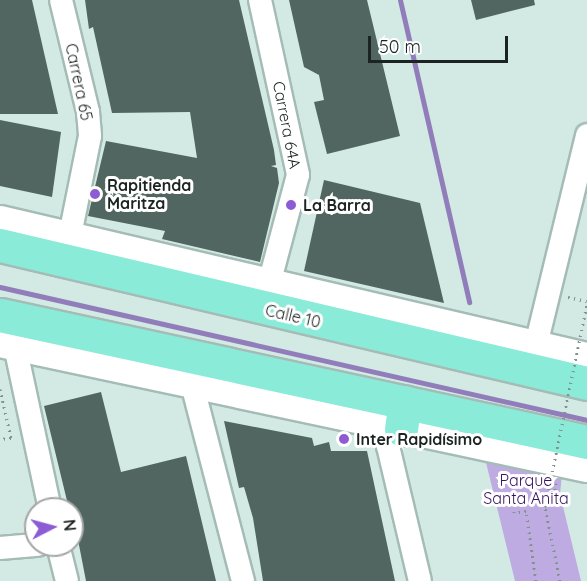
<!DOCTYPE html>
<html>
<head>
<meta charset="utf-8">
<style>
  body { margin:0 }
  #map { position:relative; width:587px; height:581px; overflow:hidden; background:#d2eae3; font-family:Quicksand,sans-serif }
  div>[style] { position:absolute }
  .green>* { inset:0; background:#bdabe1 }
  .stream>* { height:5px; margin:-2.5px; padding:0 2.5px; transform-origin:2.5px; border-radius:2.5px; background:#927dbb }
  .building>* { inset:0; background:#516660 }
  .path>* { height:3px; margin-top:-1.5px; transform-origin:0; background:repeating-linear-gradient(90deg,#82938e 0 1.5px,transparent 0 6px) }
  .roads { filter:drop-shadow(2px 0 #a5bcb6) drop-shadow(-2px 0 #a5bcb6) drop-shadow(0 2px #a5bcb6) drop-shadow(0 -2px #a5bcb6) }
  .minor>* { height:22px; margin:-11px; padding:0 11px; transform-origin:11px; border-radius:11px; background:#fff }
  .tertiary>* { height:28px; margin:-14px; padding:0 14px; transform-origin:14px; border-radius:14px; background:#fff }
  .primary>* { height:33px; margin:-16.5px; padding:0 16.5px; transform-origin:16.5px; border-radius:16.5px; background:#8aebd8 }
  .path-bridge>* { height:3px; margin-top:-1.5px; transform-origin:0; background:repeating-linear-gradient(90deg,#82938e 0 1.5px,transparent 0 6px) }
  .dots>* { width:16px; height:16px; translate:-50% -50%; box-sizing:border-box; border:3px solid #fff; border-radius:50% }
  span { translate:-50% -50%; white-space:nowrap; text-align:center; line-height:1.15; -webkit-text-stroke:6px #fff; paint-order:stroke }
  .street-label { font-size:16px; color:#1b2421 }
  .poi-label { font-size:16px; color:#1b2421; font-weight:700 }
  .left { translate:0 -50%; text-align:left }
  .park-label { font-size:16px; color:#371460 }
  .north { position:absolute; left:24px; top:497px; width:60px; height:60px; box-sizing:border-box; background:#fff; border:2px solid #a4a7a6; border-radius:50%; rotate:84deg; font-size:16px; font-weight:700; line-height:24px; text-align:center; color:#1b2421 }
  .north::after { content:''; display:block; margin:auto; width:21px; height:27px; background:#8d5cd5; clip-path:polygon(50% 0,100% 100%,50% 72%,0 100%) }
  .scale { position:absolute; left:368px; top:36px; width:140px; height:27px; box-sizing:border-box; border:3px solid #1b2421; border-top:0; padding-left:8px; font-size:18px; line-height:21px; white-space:nowrap; color:#1b2421; -webkit-text-stroke:4px #fff; paint-order:stroke }
</style>
</head>
<body>
<div id="map">
  <div class="green">
    <i style="clip-path:polygon(482px 446px,563px 463px,560px 494px,581px 581px,515px 581px)"></i>
  </div>
  <div class="stream">
    <i style="left:400px;top:0;width:310px;rotate:77.1deg"></i>
    <i style="left:0;top:287px;width:602px;rotate:12.77deg"></i>
  </div>
  <div class="building">
    <i style="clip-path:polygon(0 0,32px 0,58px 114px,0 114px)"></i>
    <i style="clip-path:polygon(85px 0,239px 0,274px 150px,276px 165px,271px 166px,277px 168px,279px 183px,260px 262px,162px 239px,165px 231px,88px 216px,106px 141px,197px 158px,190px 112px,112px 113px,93px 27px,89px 29px)"></i>
    <i style="clip-path:polygon(289px 0,367px 0,400px 136px,327px 154px,314px 102px,324px 100px,319px 75px,304px 67px)"></i>
    <i style="clip-path:polygon(471px 0,534px 0,535px 5px,476px 20px)"></i>
    <i style="clip-path:polygon(0 120px,61px 132px,52px 197px,0 186px)"></i>
    <i style="clip-path:polygon(324px 180px,420px 203px,444px 303px,304px 271px)"></i>
    <i style="clip-path:polygon(101px 392px,121px 472px,186px 456px,216px 581px,86px 581px,72px 509px,69px 509px,44px 406px)"></i>
    <i style="clip-path:polygon(224px 421px,312px 438px,314px 446px,329px 442px,331px 451px,367px 451px,395px 581px,263px 581px,253px 518px,244px 487px,239px 488px)"></i>
  </div>
  <div class="path">
    <i style="left:568px;top:297px;width:19px;rotate:12deg"></i>
    <i style="left:0;top:389px;width:50px;rotate:77.3deg"></i>
    <i style="left:11px;top:438px;width:11px;rotate:175deg"></i>
    <i style="left:536px;top:581px;width:71px;rotate:-98.1deg"></i>
    <i style="left:526px;top:511px;width:12px;rotate:171deg"></i>
    <i style="left:514px;top:513px;width:9px;rotate:-90deg"></i>
    <i style="left:514px;top:504px;width:39px;rotate:-3deg"></i>
    <i style="left:553px;top:502px;width:19px;rotate:-81deg"></i>
  </div>
  <div class="roads">
    <div class="minor">
      <i style="left:61px;top:0;width:115px;rotate:76.4deg"></i>
      <i style="left:88px;top:112px;width:24px;rotate:85deg"></i>
      <i style="left:90px;top:136px;width:101px;rotate:101.4deg"></i>
      <i style="left:260px;top:0;width:179px;rotate:77.7deg"></i>
      <i style="left:298px;top:175px;width:113px;rotate:104.9deg"></i>
      <i style="left:536px;top:345px;width:216px;rotate:-76.3deg"></i>
      <i style="left:15px;top:346px;width:167px;rotate:77.9deg"></i>
      <i style="left:191px;top:380px;width:208px;rotate:75.5deg"></i>
      <i style="left:389px;top:426px;width:20px;rotate:93deg"></i>
      <i style="left:388px;top:446px;width:139px;rotate:76.7deg"></i>
      <i style="left:58px;top:545px;width:37px;rotate:76deg"></i>
      <i style="left:0;top:548px;width:38px;rotate:-5deg"></i>
    </div>
    <div class="tertiary">
      <i style="left:0;top:220px;width:603px;rotate:13.14deg"></i>
      <i style="left:0;top:343px;width:600px;rotate:12.02deg"></i>
    </div>
    <div class="primary">
      <i style="left:0;top:245px;width:603px;rotate:13.23deg"></i>
      <i style="left:0;top:315px;width:601px;rotate:12.21deg"></i>
      <i style="left:401px;top:429px;width:27px;rotate:-82deg"></i>
    </div>
  </div>
  <div class="path-bridge">
    <i style="left:560px;top:581px;width:76px;rotate:-101.5deg"></i>
    <i style="left:545px;top:507px;width:207px;rotate:-78.3deg"></i>
  </div>
  <div class="dots">
    <i style="left:95px;top:194px;background:#8d5cd5"></i>
    <i style="left:291px;top:205px;background:#8d5cd5"></i>
    <i style="left:344px;top:439px;background:#8d5cd5"></i>
  </div>
  <div class="street-label">
    <span style="left:79px;top:82px;rotate:78deg">Carrera 65</span>
    <span style="left:287px;top:125px;rotate:79deg">Carrera 64A</span>
    <span style="left:293px;top:316px;rotate:13deg">Calle 10</span>
  </div>
  <div class="poi-label">
    <span class="left" style="left:107px;top:194px">Rapitienda<br>Maritza</span>
    <span class="left" style="left:303px;top:205px">La Barra</span>
    <span class="left" style="left:356px;top:439px">Inter Rapidísimo</span>
  </div>
  <div class="park-label">
    <span style="left:526px;top:489px">Parque<br>Santa Anita</span>
  </div>
  <div class="north">N</div>
  <div class="scale">50 m</div>
</div>
</body>
</html>
